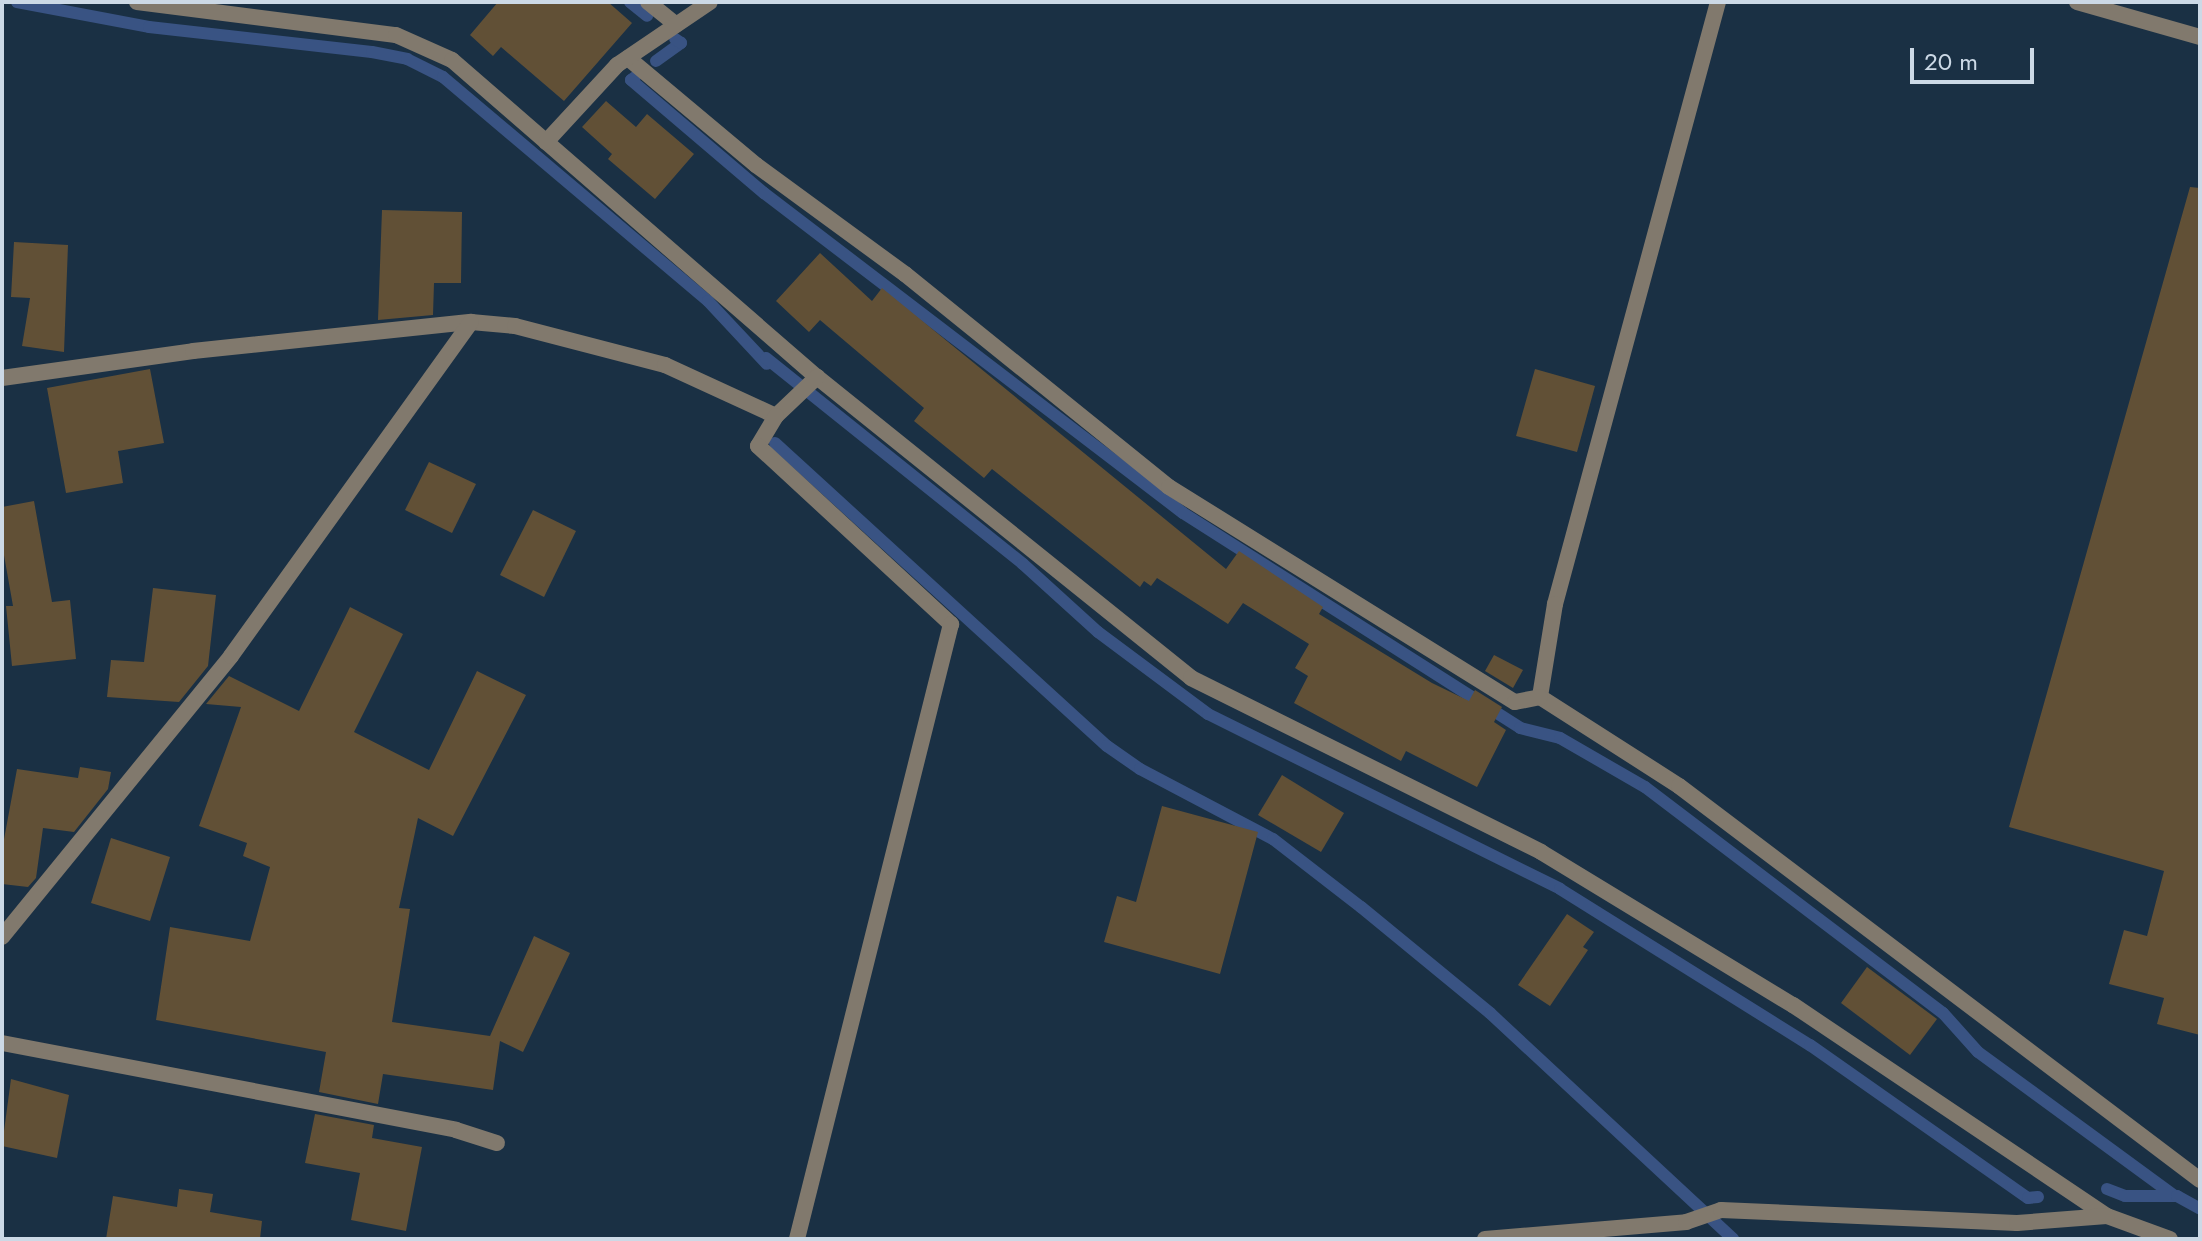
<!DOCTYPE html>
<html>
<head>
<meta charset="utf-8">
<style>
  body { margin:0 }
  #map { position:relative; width:2202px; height:1241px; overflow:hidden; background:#1a3044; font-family:Jost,sans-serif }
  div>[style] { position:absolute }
  .stream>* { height:12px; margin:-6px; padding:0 6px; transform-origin:6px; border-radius:6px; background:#395383 }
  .building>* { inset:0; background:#615036 }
  .minor>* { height:16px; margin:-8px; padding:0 8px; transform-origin:8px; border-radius:8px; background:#81796d }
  span { translate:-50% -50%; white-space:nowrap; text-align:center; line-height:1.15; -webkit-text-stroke:8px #1a3044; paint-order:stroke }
  .frame { position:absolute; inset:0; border:4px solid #ccd9e6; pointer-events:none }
  .scale { position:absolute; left:1910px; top:48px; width:124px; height:36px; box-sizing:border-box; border:4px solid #ccd9e6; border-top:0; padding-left:10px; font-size:24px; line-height:28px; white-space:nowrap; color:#ccd9e6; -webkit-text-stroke:6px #1a3044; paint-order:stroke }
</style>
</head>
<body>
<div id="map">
  <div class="stream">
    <i style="left:17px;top:2px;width:134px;rotate:10.7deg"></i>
    <i style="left:149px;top:27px;width:224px;rotate:6.4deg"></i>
    <i style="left:372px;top:52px;width:36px;rotate:11deg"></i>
    <i style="left:407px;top:59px;width:40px;rotate:26.6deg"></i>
    <i style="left:443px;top:77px;width:347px;rotate:40.2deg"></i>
    <i style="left:708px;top:301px;width:86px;rotate:46.9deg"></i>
    <i style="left:630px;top:2px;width:22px;rotate:39deg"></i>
    <i style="left:656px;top:61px;width:31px;rotate:-36deg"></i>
    <i style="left:681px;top:43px;width:7px;rotate:-146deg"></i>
    <i style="left:635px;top:77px;width:5px;rotate:143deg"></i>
    <i style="left:631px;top:80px;width:175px;rotate:40.4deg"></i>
    <i style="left:764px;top:193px;width:527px;rotate:37.37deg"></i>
    <i style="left:1183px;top:513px;width:400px;rotate:32.5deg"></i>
    <i style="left:1520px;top:728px;width:41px;rotate:14deg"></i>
    <i style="left:1560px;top:738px;width:98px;rotate:30deg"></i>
    <i style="left:1645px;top:787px;width:374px;rotate:37.2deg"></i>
    <i style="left:1943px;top:1013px;width:52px;rotate:48.1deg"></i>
    <i style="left:1978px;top:1052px;width:244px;rotate:36.2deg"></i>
    <i style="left:766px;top:358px;width:329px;rotate:38.7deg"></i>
    <i style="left:1023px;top:564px;width:101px;rotate:42.2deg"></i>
    <i style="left:1098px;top:632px;width:137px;rotate:36.7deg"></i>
    <i style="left:1208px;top:714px;width:393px;rotate:26.4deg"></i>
    <i style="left:1560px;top:889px;width:295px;rotate:32deg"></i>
    <i style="left:1810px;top:1045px;width:266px;rotate:35.1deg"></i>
    <i style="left:2028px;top:1198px;width:10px;rotate:-6deg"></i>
    <i style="left:775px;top:443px;width:449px;rotate:42.4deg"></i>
    <i style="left:1107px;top:746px;width:40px;rotate:34.9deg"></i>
    <i style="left:1140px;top:769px;width:150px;rotate:27.8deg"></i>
    <i style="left:1273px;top:839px;width:111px;rotate:37.7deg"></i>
    <i style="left:1361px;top:907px;width:167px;rotate:39.4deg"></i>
    <i style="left:1490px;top:1013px;width:332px;rotate:42.9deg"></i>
    <i style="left:2107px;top:1189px;width:19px;rotate:21deg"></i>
    <i style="left:2125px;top:1196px;width:52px"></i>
    <i style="left:2177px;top:1196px;width:26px;rotate:29deg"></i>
  </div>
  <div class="building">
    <i style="clip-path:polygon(498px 2px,608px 2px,632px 23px,564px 101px,501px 47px,493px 56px,470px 35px)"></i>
    <i style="clip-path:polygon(606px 101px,636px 127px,647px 114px,694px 154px,655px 199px,608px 159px,612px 154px,582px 127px)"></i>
    <i style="clip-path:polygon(2190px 187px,2200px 188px,2200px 1035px,2157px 1024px,2164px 998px,2109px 984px,2124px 930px,2147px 936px,2164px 871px,2009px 827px)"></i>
    <i style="clip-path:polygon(382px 210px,462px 212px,461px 283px,434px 283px,433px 315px,378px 320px)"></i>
    <i style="clip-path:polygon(14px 242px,68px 245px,64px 352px,22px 346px,30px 298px,11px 297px)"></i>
    <i style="clip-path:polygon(820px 253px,872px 301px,882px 288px,1226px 569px,1239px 551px,1323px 607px,1319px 614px,1432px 683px,1469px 701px,1475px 690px,1502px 707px,1494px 722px,1506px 730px,1477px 787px,1406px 751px,1401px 761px,1294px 703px,1308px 676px,1295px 668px,1309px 644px,1243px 603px,1228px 624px,1157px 578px,1151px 586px,1144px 581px,1140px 587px,992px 469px,984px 478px,914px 421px,924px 408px,820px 320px,809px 332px,776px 301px)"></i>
    <i style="clip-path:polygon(150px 369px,164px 443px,118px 451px,123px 483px,66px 493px,47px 388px)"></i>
    <i style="clip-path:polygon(1535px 369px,1595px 386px,1577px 452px,1516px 436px)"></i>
    <i style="clip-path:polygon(429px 462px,476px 484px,452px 533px,405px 510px)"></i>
    <i style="clip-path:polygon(34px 501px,52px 602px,70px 600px,76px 659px,12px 666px,6px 606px,13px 606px,2px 544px,2px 507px)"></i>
    <i style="clip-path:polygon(533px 510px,576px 531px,544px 597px,500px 575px)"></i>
    <i style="clip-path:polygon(153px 588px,216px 595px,208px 666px,179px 702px,107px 697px,111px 660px,144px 662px)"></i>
    <i style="clip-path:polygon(350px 607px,403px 634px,354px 732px,429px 770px,477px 671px,526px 695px,453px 836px,418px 818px,399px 908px,410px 909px,392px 1022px,490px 1036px,534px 936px,570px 953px,523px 1052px,500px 1041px,493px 1090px,383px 1074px,378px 1104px,319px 1092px,326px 1052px,156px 1020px,170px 927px,250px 941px,270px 867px,243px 856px,247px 843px,199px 826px,241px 707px,206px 704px,229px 676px,299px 711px)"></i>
    <i style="clip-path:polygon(1494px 655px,1523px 670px,1513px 688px,1485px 671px)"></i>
    <i style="clip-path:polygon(80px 767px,111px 772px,108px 789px,74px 832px,43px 828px,36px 878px,28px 887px,2px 884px,2px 850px,17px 769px,78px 778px)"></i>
    <i style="clip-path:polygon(1282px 775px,1344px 813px,1321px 852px,1258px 815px)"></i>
    <i style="clip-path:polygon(1162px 806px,1258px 832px,1220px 974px,1104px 942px,1117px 896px,1136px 902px)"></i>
    <i style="clip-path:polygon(111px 838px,170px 857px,150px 921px,91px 903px)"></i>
    <i style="clip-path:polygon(1567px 914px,1594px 932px,1583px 947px,1588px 950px,1550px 1006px,1518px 985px)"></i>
    <i style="clip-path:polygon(1867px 967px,1937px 1019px,1910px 1055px,1841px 1003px)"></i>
    <i style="clip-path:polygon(11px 1079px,69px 1095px,57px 1158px,2px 1146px)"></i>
    <i style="clip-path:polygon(315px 1114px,374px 1125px,372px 1138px,422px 1147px,406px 1231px,351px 1220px,360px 1173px,305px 1163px)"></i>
    <i style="clip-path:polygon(179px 1189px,213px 1194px,210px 1212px,262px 1221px,260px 1239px,106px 1239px,113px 1196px,177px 1207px)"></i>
  </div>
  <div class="minor">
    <i style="left:137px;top:2px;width:261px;rotate:7.3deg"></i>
    <i style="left:396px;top:35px;width:61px;rotate:24.1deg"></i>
    <i style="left:452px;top:60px;width:483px;rotate:41deg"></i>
    <i style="left:817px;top:377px;width:480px;rotate:38.8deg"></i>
    <i style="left:1191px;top:678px;width:391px;rotate:26.4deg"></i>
    <i style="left:1541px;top:852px;width:295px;rotate:31.3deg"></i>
    <i style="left:1793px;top:1005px;width:378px;rotate:33.9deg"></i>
    <i style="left:2107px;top:1216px;width:67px;rotate:20.1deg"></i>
    <i style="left:648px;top:2px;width:36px;rotate:39deg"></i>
    <i style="left:1718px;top:2px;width:624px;rotate:105.15deg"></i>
    <i style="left:1555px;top:604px;width:94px;rotate:99.2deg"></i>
    <i style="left:1540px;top:697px;width:165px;rotate:32.6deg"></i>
    <i style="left:1679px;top:786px;width:653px;rotate:37.1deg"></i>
    <i style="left:2077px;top:2px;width:128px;rotate:15.9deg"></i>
    <i style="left:628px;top:58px;width:167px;rotate:39.9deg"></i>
    <i style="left:756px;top:165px;width:185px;rotate:36.2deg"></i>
    <i style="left:905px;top:274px;width:339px;rotate:38.9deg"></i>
    <i style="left:1169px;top:487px;width:407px;rotate:31.9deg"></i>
    <i style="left:1515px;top:702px;width:25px;rotate:-11deg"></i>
    <i style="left:546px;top:142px;width:105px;rotate:-47.3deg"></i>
    <i style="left:617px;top:65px;width:112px;rotate:-34.1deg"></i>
    <i style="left:2px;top:378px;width:193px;rotate:-8deg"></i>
    <i style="left:193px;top:351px;width:280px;rotate:-6deg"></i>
    <i style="left:471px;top:322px;width:44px;rotate:5.2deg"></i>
    <i style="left:515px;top:326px;width:155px;rotate:14.6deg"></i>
    <i style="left:665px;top:365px;width:122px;rotate:24.7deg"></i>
    <i style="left:776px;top:416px;width:57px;rotate:-43.6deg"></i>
    <i style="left:776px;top:416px;width:35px;rotate:121deg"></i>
    <i style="left:758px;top:446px;width:263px;rotate:42.7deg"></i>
    <i style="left:951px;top:624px;width:634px;rotate:104.06deg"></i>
    <i style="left:2px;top:937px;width:362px;rotate:-50.8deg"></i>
    <i style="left:231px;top:656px;width:411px;rotate:-54.3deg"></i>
    <i style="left:2px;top:1043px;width:462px;rotate:10.8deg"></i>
    <i style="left:456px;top:1130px;width:43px;rotate:17.6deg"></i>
    <i style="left:1485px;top:1239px;width:202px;rotate:-4.8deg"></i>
    <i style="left:1686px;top:1222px;width:37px;rotate:-19deg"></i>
    <i style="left:1721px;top:1210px;width:296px;rotate:2.5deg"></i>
    <i style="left:2017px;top:1223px;width:90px;rotate:-4.4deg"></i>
  </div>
  <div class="frame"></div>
  <div class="scale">20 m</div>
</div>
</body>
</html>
